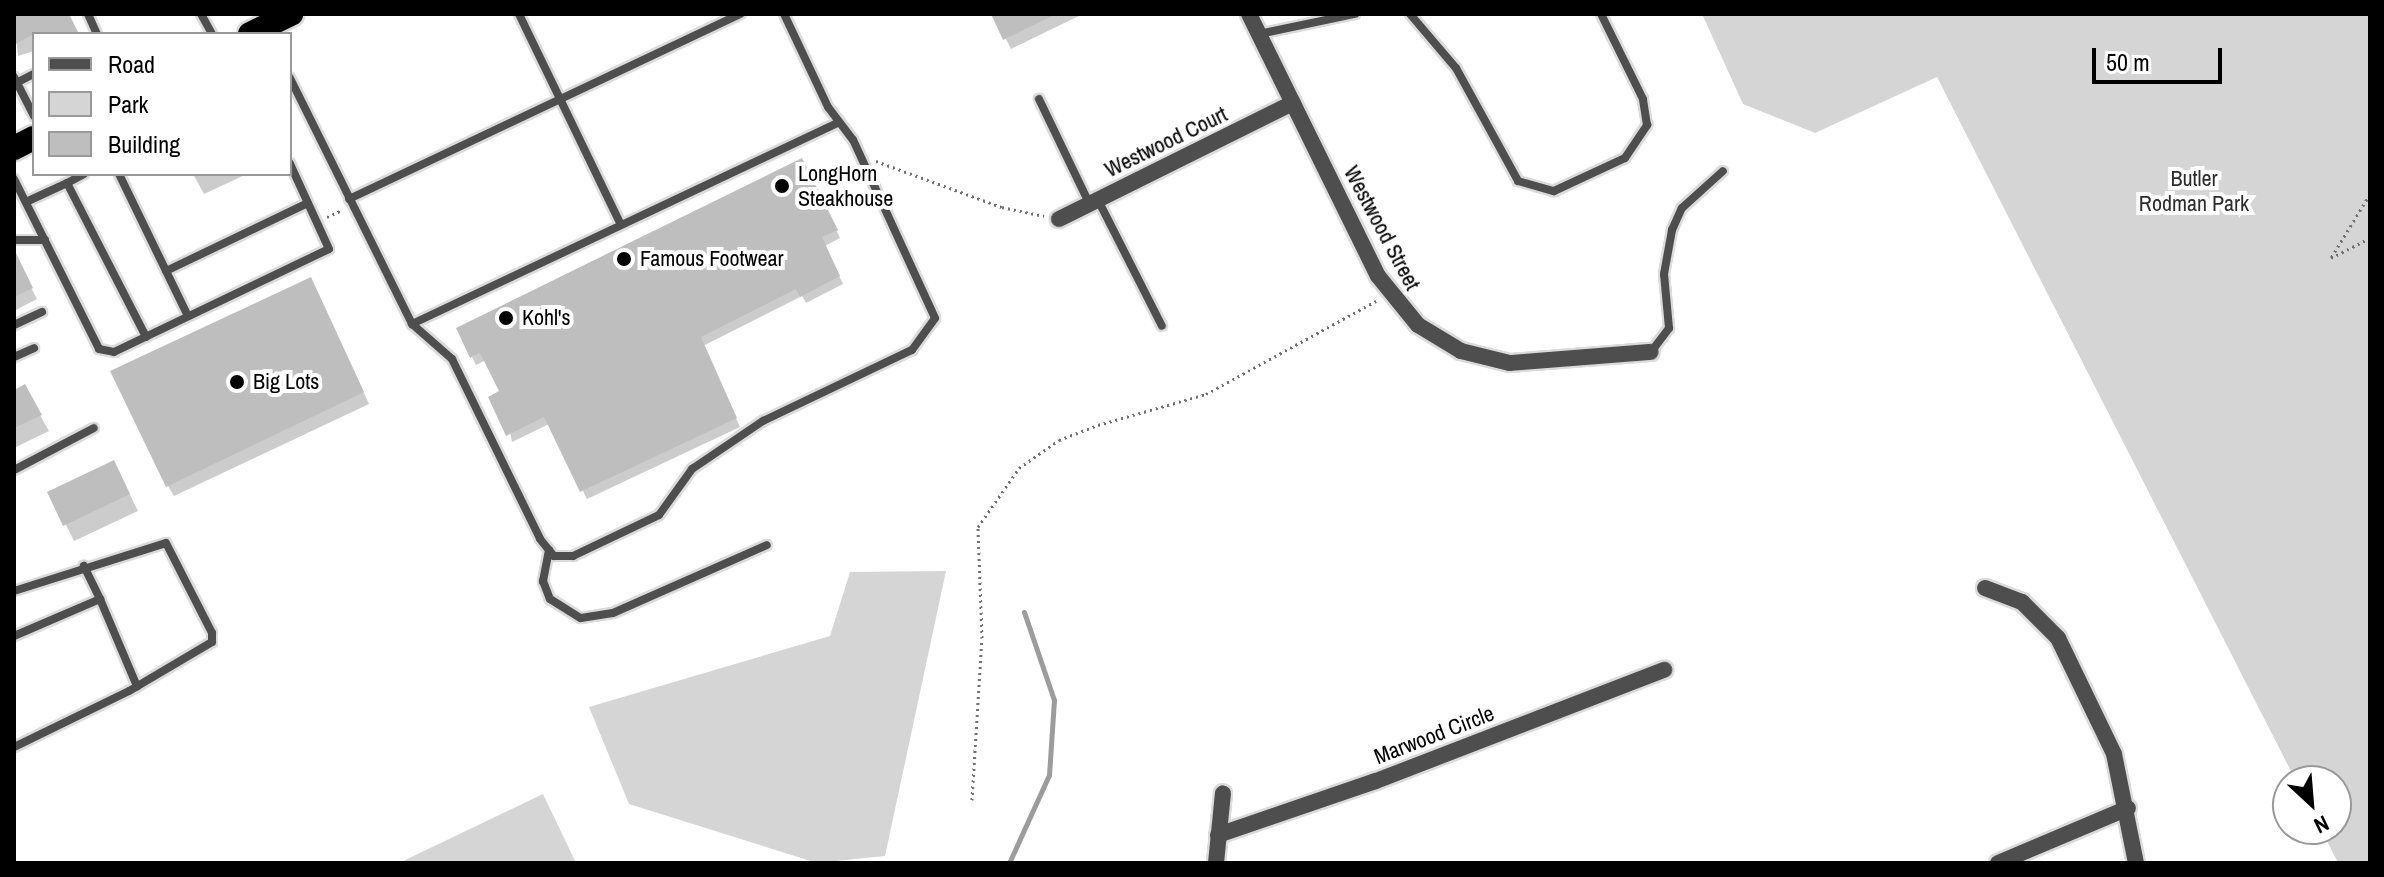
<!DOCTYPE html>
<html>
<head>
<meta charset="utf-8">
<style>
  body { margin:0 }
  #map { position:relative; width:2384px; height:877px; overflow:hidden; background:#fff; font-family:"Archivo Narrow",sans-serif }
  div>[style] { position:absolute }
  .green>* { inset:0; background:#d5d5d5 }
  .shadow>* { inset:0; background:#0003 }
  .stream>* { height:5px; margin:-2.5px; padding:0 2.5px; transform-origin:2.5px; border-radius:2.5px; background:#9c9c9c }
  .building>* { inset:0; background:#bebebe }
  .path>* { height:3px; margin-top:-1.5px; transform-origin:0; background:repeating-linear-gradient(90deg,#707070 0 2px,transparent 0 6px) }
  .roads { filter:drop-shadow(2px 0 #dbdbdb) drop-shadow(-2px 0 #dbdbdb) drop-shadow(0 2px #dbdbdb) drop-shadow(0 -2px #dbdbdb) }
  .lane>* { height:8px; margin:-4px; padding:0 4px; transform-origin:4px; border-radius:4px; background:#4e4e4e }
  .street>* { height:16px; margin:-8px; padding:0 8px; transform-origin:8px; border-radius:8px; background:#4e4e4e }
  .highway>* { height:24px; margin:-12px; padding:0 12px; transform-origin:12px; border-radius:12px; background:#000 }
  .dots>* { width:22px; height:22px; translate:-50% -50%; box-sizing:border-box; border:4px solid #fff; border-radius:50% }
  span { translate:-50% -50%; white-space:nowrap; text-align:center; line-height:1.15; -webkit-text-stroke:8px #fff; paint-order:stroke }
  .street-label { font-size:22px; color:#000 }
  .poi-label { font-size:22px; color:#000 }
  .left { translate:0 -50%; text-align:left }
  .park-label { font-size:22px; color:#2c2c2c }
  .frame { position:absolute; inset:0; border:16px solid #000; pointer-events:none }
  .legend { position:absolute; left:32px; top:32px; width:260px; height:144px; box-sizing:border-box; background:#fff; border:2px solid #999; margin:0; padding:10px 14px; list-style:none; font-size:24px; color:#000 }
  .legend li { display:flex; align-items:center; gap:16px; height:40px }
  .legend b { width:40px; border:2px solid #999 }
  .north { position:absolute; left:2272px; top:765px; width:80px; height:80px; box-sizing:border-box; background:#fff; border:2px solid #999; border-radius:50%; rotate:154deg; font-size:22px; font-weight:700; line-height:32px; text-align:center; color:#000 }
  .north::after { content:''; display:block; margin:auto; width:28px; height:36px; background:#000; clip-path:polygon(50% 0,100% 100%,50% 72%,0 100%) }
  .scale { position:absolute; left:2092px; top:48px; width:130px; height:36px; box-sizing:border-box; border:4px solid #000; border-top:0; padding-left:10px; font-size:24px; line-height:28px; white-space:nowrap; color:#000; -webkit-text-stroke:6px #fff; paint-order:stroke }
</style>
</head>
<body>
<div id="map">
  <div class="green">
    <i style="clip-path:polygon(1702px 14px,2370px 14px,2370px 863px,2338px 863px,2321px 829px,2336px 829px,2336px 781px,2296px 781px,1937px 77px,1815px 133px,1743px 104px)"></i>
    <i style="clip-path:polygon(946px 571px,885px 856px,817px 863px,629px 804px,589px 707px,830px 636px,850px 572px)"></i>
    <i style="clip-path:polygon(543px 794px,576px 863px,399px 863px)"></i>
  </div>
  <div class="shadow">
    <i style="clip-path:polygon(14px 14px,68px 14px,78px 34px,34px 34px,34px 51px,18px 56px)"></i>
    <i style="clip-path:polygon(993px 14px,1083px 14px,1011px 49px)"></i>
    <i style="clip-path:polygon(806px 168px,840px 238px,825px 246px,843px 284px,806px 303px,802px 296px,703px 346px,740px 427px,587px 499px,549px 424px,512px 442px,502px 392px,486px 360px,476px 365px,472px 357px)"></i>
    <i style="clip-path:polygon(193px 174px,247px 174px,204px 194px)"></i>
    <i style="clip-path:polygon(14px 255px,37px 299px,14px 311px)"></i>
    <i style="clip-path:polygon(316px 290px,369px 404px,174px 496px,168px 486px)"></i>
    <i style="clip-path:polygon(24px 387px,49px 431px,14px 448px,14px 392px)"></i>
    <i style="clip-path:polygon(114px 462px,138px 511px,74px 541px,50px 493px)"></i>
  </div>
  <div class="stream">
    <i style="left:1009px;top:863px;width:97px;rotate:-65.6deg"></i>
    <i style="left:1049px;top:775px;width:75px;rotate:-86.2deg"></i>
    <i style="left:1054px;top:700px;width:93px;rotate:-108.8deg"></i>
  </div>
  <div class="building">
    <i style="clip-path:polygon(14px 14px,69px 14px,79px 34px,34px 34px,14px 45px)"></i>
    <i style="clip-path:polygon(991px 14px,1056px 14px,1003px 40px)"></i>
    <i style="clip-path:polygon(802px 158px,838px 230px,822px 237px,840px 276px,800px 297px,796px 289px,701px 337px,737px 418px,580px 492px,544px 417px,506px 436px,488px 397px,499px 391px,480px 353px,470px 358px,456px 328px)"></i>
    <i style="clip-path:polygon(14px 249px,33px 288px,14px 297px)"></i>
    <i style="clip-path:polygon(311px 277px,364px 392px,166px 487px,110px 371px)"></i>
    <i style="clip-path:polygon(25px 384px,42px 415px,14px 428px,14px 390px)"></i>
    <i style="clip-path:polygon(114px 460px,130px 494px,63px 526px,47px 492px)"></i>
  </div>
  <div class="path">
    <i style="left:876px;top:161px;width:134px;rotate:20.1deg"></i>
    <i style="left:1002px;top:207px;width:43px;rotate:12.1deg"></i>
    <i style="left:2370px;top:194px;width:75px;rotate:121.4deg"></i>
    <i style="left:2331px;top:258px;width:44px;rotate:-27.1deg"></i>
    <i style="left:327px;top:217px;width:17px;rotate:-25deg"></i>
    <i style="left:972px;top:800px;width:162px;rotate:-86.5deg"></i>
    <i style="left:982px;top:638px;width:111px;rotate:-92.1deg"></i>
    <i style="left:978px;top:527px;width:72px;rotate:-55.2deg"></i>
    <i style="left:1019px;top:468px;width:49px;rotate:-35deg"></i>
    <i style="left:1059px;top:440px;width:42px;rotate:-21deg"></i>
    <i style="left:1098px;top:425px;width:112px;rotate:-16deg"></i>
    <i style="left:1206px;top:394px;width:194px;rotate:-28.7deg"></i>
  </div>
  <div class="roads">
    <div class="lane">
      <i style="left:88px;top:14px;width:22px;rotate:66deg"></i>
      <i style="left:201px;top:14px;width:23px;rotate:61deg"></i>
      <i style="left:519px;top:14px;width:234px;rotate:64.2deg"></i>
      <i style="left:1410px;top:14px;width:71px;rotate:49.6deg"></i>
      <i style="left:1456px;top:68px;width:129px;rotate:61.2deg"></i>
      <i style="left:1518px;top:181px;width:37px;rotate:16deg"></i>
      <i style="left:1554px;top:191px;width:78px;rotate:-24.9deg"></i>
      <i style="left:1625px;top:158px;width:40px;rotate:-56deg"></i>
      <i style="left:1647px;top:125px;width:26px;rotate:-99deg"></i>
      <i style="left:1643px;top:99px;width:95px;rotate:-116.3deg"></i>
      <i style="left:1259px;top:34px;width:98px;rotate:-11.8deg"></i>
      <i style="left:14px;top:77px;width:44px;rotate:62.9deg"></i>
      <i style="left:290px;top:78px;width:275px;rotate:63.6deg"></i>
      <i style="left:412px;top:324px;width:53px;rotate:41.2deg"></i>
      <i style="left:452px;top:359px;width:200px;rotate:63.9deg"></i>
      <i style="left:540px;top:539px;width:22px;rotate:51deg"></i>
      <i style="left:554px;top:556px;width:19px"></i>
      <i style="left:573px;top:556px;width:95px;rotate:-25.5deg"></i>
      <i style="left:659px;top:515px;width:57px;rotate:-54.3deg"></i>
      <i style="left:692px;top:469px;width:86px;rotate:-34.1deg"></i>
      <i style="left:763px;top:421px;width:165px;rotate:-25.5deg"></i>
      <i style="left:912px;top:350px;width:39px;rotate:-54deg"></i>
      <i style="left:935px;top:318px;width:196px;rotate:-114.7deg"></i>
      <i style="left:853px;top:140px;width:41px;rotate:-127.1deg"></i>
      <i style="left:828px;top:107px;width:103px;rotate:-115.3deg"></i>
      <i style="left:14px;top:84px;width:22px;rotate:-27deg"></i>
      <i style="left:1039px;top:99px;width:115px;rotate:64.3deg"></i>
      <i style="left:84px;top:174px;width:19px;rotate:152deg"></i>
      <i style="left:67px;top:183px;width:173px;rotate:62.8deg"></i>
      <i style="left:119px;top:174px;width:158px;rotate:64.1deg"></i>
      <i style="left:14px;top:179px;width:190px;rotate:63.4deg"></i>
      <i style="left:99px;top:349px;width:15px;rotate:11deg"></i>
      <i style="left:114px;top:352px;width:238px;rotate:-25.6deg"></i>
      <i style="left:329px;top:249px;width:94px;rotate:-114.6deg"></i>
      <i style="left:349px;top:199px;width:433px;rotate:-25.3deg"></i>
      <i style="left:1098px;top:200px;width:141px;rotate:63.1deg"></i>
      <i style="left:26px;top:202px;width:45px;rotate:-24.9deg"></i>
      <i style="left:14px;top:240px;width:31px"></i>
      <i style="left:166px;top:271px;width:157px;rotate:-25.6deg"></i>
      <i style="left:412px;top:324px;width:472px;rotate:-25.3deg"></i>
      <i style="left:14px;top:325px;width:31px;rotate:-25deg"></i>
      <i style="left:1651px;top:352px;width:30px;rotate:-53deg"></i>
      <i style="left:1669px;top:328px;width:54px;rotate:-95.3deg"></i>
      <i style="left:1664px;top:274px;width:45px;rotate:-79.7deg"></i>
      <i style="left:1672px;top:230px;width:24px;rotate:-66deg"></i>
      <i style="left:1682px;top:208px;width:55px;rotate:-42.1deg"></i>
      <i style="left:14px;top:357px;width:22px;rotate:-24deg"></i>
      <i style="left:14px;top:470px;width:90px;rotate:-27.7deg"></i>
      <i style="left:549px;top:550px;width:32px;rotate:101deg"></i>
      <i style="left:543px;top:581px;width:19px;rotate:69deg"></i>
      <i style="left:550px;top:599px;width:36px;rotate:32deg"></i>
      <i style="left:581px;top:618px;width:32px;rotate:-9deg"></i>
      <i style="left:613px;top:613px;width:168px;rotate:-23.8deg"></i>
      <i style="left:14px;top:591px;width:159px;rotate:-17.5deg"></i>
      <i style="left:166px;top:543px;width:101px;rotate:62.9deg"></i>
      <i style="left:212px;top:633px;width:9px;rotate:90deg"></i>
      <i style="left:212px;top:642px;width:96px;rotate:149.4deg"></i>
      <i style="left:129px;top:691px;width:128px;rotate:154deg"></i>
      <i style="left:100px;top:599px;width:95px;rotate:67deg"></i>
      <i style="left:14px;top:636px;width:94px;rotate:-23.3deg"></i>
      <i style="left:100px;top:599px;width:37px;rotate:-116deg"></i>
    </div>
    <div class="street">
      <i style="left:1249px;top:14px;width:292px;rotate:63.8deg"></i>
      <i style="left:1378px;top:276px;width:63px;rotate:50.8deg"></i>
      <i style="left:1418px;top:325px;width:50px;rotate:31.2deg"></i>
      <i style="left:1461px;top:351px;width:50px;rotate:13.8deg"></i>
      <i style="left:1510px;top:363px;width:141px;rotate:-4.5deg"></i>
      <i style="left:1059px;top:219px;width:261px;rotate:-26.4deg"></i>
      <i style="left:1985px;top:588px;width:40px;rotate:21deg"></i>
      <i style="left:2022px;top:602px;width:51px;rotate:45deg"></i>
      <i style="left:2058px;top:638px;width:129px;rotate:64.2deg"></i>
      <i style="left:2114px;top:754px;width:111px;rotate:78.6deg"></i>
      <i style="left:1218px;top:835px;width:167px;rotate:-18.9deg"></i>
      <i style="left:1376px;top:781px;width:309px;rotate:-21.1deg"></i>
      <i style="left:1216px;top:863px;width:70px;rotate:-84.3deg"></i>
      <i style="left:1998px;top:863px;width:141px;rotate:-22.9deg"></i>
    </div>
    <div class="highway">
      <i style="left:250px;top:34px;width:46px;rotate:-26deg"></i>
      <i style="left:14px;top:148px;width:22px;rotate:-27deg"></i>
    </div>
  </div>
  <div class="dots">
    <i style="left:782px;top:186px;background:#000"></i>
    <i style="left:624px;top:259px;background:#000"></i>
    <i style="left:506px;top:318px;background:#000"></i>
    <i style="left:237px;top:382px;background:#000"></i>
  </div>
  <div class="street-label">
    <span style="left:1166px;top:142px;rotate:-26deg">Westwood Court</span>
    <span style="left:1382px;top:228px;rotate:62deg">Westwood Street</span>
    <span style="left:1434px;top:735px;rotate:-21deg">Marwood Circle</span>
  </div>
  <div class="poi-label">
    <span class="left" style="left:798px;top:186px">LongHorn<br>Steakhouse</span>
    <span class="left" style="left:640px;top:259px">Famous Footwear</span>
    <span class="left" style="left:522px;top:318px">Kohl's</span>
    <span class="left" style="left:253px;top:382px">Big Lots</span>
  </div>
  <div class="park-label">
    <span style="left:2194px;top:191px">Butler<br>Rodman Park</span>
  </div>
  <div class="frame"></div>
  <ul class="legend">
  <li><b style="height:10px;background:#4e4e4e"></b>Road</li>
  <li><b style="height:22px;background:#d5d5d5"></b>Park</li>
  <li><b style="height:22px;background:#bebebe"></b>Building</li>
  </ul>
  <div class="north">N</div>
  <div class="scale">50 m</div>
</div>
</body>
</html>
